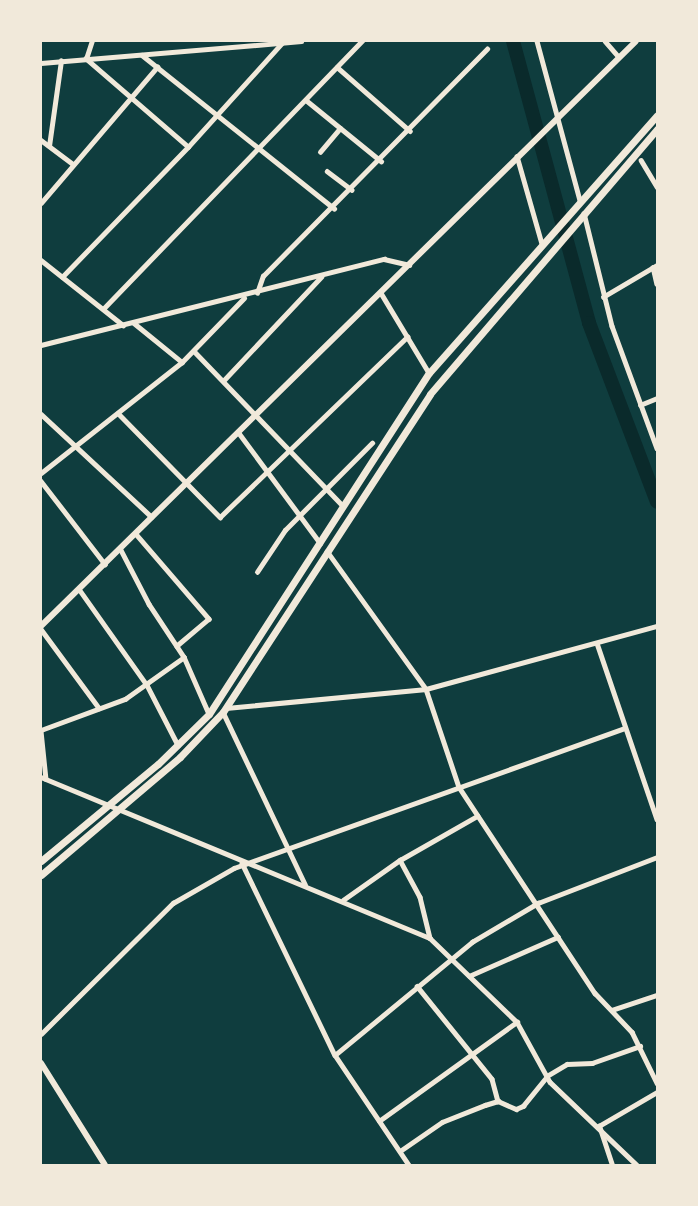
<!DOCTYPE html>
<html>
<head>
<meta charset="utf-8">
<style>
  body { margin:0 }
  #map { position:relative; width:698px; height:1206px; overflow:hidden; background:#0f3d3e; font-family:Lato,sans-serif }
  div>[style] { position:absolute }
  .river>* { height:14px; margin:-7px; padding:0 7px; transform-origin:7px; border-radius:7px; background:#0a2a2b }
  .minor>* { height:4.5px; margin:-2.25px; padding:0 2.25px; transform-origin:2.25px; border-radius:2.25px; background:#f1e9da }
  .secondary>* { height:6px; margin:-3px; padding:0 3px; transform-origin:3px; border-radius:3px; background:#f1e9da }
  .trunk>* { height:7px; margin:-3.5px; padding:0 3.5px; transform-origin:3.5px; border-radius:3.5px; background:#f1e9da }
  span { translate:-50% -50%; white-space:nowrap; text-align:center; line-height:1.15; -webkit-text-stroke:4.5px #f1e9da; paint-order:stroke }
  .frame { position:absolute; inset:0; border:42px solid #f1e9da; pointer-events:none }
</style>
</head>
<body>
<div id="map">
  <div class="river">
    <i style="left:513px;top:41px;width:292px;rotate:74.9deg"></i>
    <i style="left:589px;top:323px;width:191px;rotate:69.2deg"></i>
  </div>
  <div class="minor">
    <i style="left:537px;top:41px;width:165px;rotate:74.9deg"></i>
    <i style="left:605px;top:41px;width:21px;rotate:49deg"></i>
    <i style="left:142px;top:55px;width:246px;rotate:38.6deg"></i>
    <i style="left:41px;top:63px;width:261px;rotate:-4.8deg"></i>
    <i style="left:337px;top:67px;width:97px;rotate:41.2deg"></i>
    <i style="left:306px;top:100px;width:97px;rotate:39.1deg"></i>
    <i style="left:41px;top:140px;width:40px;rotate:37deg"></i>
    <i style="left:49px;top:146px;width:86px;rotate:-82deg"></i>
    <i style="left:188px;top:147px;width:140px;rotate:-47.9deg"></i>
    <i style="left:320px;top:152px;width:31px;rotate:-50deg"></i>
    <i style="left:517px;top:156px;width:91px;rotate:74.1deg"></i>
    <i style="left:641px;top:160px;width:31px;rotate:59deg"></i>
    <i style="left:327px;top:171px;width:31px;rotate:37deg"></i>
    <i style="left:41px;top:203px;width:179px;rotate:-49.5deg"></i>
    <i style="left:584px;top:213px;width:116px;rotate:76.1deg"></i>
    <i style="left:612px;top:326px;width:130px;rotate:69.8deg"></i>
    <i style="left:41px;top:260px;width:105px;rotate:38.4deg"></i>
    <i style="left:653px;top:267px;width:17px;rotate:77deg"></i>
    <i style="left:62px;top:277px;width:181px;rotate:-45.9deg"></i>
    <i style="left:188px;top:147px;width:135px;rotate:-139.2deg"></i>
    <i style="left:86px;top:59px;width:19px;rotate:-72deg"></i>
    <i style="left:257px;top:293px;width:18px;rotate:-71deg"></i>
    <i style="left:263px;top:276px;width:319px;rotate:-45.4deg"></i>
    <i style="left:381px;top:293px;width:93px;rotate:59deg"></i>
    <i style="left:603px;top:297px;width:63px;rotate:-30.7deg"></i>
    <i style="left:103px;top:309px;width:373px;rotate:-46deg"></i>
    <i style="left:134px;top:323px;width:62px;rotate:39.1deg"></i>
    <i style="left:41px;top:345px;width:354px;rotate:-14.1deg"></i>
    <i style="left:384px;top:259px;width:26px;rotate:13deg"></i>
    <i style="left:194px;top:351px;width:215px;rotate:46.1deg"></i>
    <i style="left:223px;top:381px;width:143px;rotate:-46.7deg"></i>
    <i style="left:640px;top:405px;width:18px;rotate:-22deg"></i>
    <i style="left:118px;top:413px;width:146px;rotate:45.6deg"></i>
    <i style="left:220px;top:517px;width:260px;rotate:-43.9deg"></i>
    <i style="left:41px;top:414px;width:151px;rotate:42.9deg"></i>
    <i style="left:239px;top:433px;width:137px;rotate:53.6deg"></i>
    <i style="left:41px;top:473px;width:179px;rotate:-38.2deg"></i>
    <i style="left:182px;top:362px;width:89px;rotate:-45.9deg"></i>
    <i style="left:41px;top:481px;width:105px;rotate:52.4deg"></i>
    <i style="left:136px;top:534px;width:112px;rotate:49.3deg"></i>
    <i style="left:209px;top:619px;width:42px;rotate:139.8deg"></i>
    <i style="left:121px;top:550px;width:61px;rotate:62.6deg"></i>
    <i style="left:149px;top:604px;width:64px;rotate:56.6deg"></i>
    <i style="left:184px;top:657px;width:62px;rotate:66.3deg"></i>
    <i style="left:327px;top:551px;width:170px;rotate:54.3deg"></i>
    <i style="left:426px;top:689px;width:103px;rotate:71.4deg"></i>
    <i style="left:459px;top:787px;width:247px;rotate:56.6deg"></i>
    <i style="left:595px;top:993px;width:54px;rotate:46.5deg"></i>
    <i style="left:632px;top:1032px;width:57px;rotate:63.9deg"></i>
    <i style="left:257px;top:572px;width:50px;rotate:-56.3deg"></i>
    <i style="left:285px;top:530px;width:123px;rotate:-45deg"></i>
    <i style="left:79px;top:589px;width:118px;rotate:54.7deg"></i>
    <i style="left:147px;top:685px;width:68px;rotate:62.7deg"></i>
    <i style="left:41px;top:629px;width:98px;rotate:53.7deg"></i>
    <i style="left:597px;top:643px;width:186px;rotate:71.2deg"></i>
    <i style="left:226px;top:708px;width:201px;rotate:-5.4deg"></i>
    <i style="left:426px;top:689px;width:239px;rotate:-15.3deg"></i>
    <i style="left:223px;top:712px;width:191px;rotate:64.5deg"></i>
    <i style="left:41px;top:730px;width:90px;rotate:-20.3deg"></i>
    <i style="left:125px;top:699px;width:72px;rotate:-35.4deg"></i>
    <i style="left:41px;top:731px;width:48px;rotate:84.1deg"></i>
    <i style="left:41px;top:777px;width:421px;rotate:22.5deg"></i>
    <i style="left:430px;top:938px;width:121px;rotate:44deg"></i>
    <i style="left:517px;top:1022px;width:68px;rotate:61.2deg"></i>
    <i style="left:550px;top:1082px;width:120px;rotate:43.7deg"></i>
    <i style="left:400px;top:860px;width:42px;rotate:61.6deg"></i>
    <i style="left:420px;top:897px;width:42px;rotate:76.3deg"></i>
    <i style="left:242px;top:863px;width:213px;rotate:64.2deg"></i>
    <i style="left:335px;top:1055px;width:133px;rotate:56.1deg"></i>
    <i style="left:343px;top:900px;width:70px;rotate:-35.1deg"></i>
    <i style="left:400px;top:860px;width:89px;rotate:-29.7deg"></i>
    <i style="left:469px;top:976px;width:97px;rotate:-23.7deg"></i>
    <i style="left:417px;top:986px;width:119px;rotate:51.1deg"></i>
    <i style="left:492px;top:1079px;width:23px;rotate:75deg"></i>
    <i style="left:612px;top:1010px;width:47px;rotate:-18.4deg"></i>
    <i style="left:41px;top:1034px;width:186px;rotate:-44.8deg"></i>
    <i style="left:173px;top:903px;width:70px;rotate:-29.8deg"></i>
    <i style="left:234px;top:868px;width:415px;rotate:-19.7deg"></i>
    <i style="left:335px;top:1055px;width:178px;rotate:-39.5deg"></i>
    <i style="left:472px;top:942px;width:77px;rotate:-30.6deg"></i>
    <i style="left:538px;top:903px;width:128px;rotate:-21.1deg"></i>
    <i style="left:379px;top:1121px;width:170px;rotate:-35.7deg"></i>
    <i style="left:400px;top:1151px;width:51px;rotate:-34.6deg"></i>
    <i style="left:442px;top:1122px;width:46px;rotate:-21.6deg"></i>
    <i style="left:485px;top:1105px;width:14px;rotate:-17deg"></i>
    <i style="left:498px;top:1101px;width:20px;rotate:24deg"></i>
    <i style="left:516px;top:1109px;width:8px;rotate:-23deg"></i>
    <i style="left:523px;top:1106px;width:38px;rotate:-51deg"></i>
    <i style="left:547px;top:1076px;width:23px;rotate:-31deg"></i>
    <i style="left:567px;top:1064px;width:25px;rotate:-2deg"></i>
    <i style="left:592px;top:1063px;width:51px;rotate:-19.5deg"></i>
    <i style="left:612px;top:1165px;width:41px;rotate:-108.4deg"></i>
    <i style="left:599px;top:1126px;width:67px;rotate:-30.4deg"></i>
  </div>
  <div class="secondary">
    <i style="left:41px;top:626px;width:834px;rotate:-44.51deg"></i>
    <i style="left:41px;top:1063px;width:120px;rotate:57.9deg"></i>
  </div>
  <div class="trunk">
    <i style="left:41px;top:861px;width:152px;rotate:-39.7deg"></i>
    <i style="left:158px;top:764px;width:71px;rotate:-44.4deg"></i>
    <i style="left:209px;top:714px;width:406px;rotate:-57.2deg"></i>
    <i style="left:429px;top:373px;width:344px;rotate:-48.5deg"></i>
    <i style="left:41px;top:875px;width:182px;rotate:-40.3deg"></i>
    <i style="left:180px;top:757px;width:62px;rotate:-46.3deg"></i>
    <i style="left:223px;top:712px;width:379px;rotate:-56.9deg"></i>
    <i style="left:430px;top:394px;width:349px;rotate:-49.4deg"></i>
  </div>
  <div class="frame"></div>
</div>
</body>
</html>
